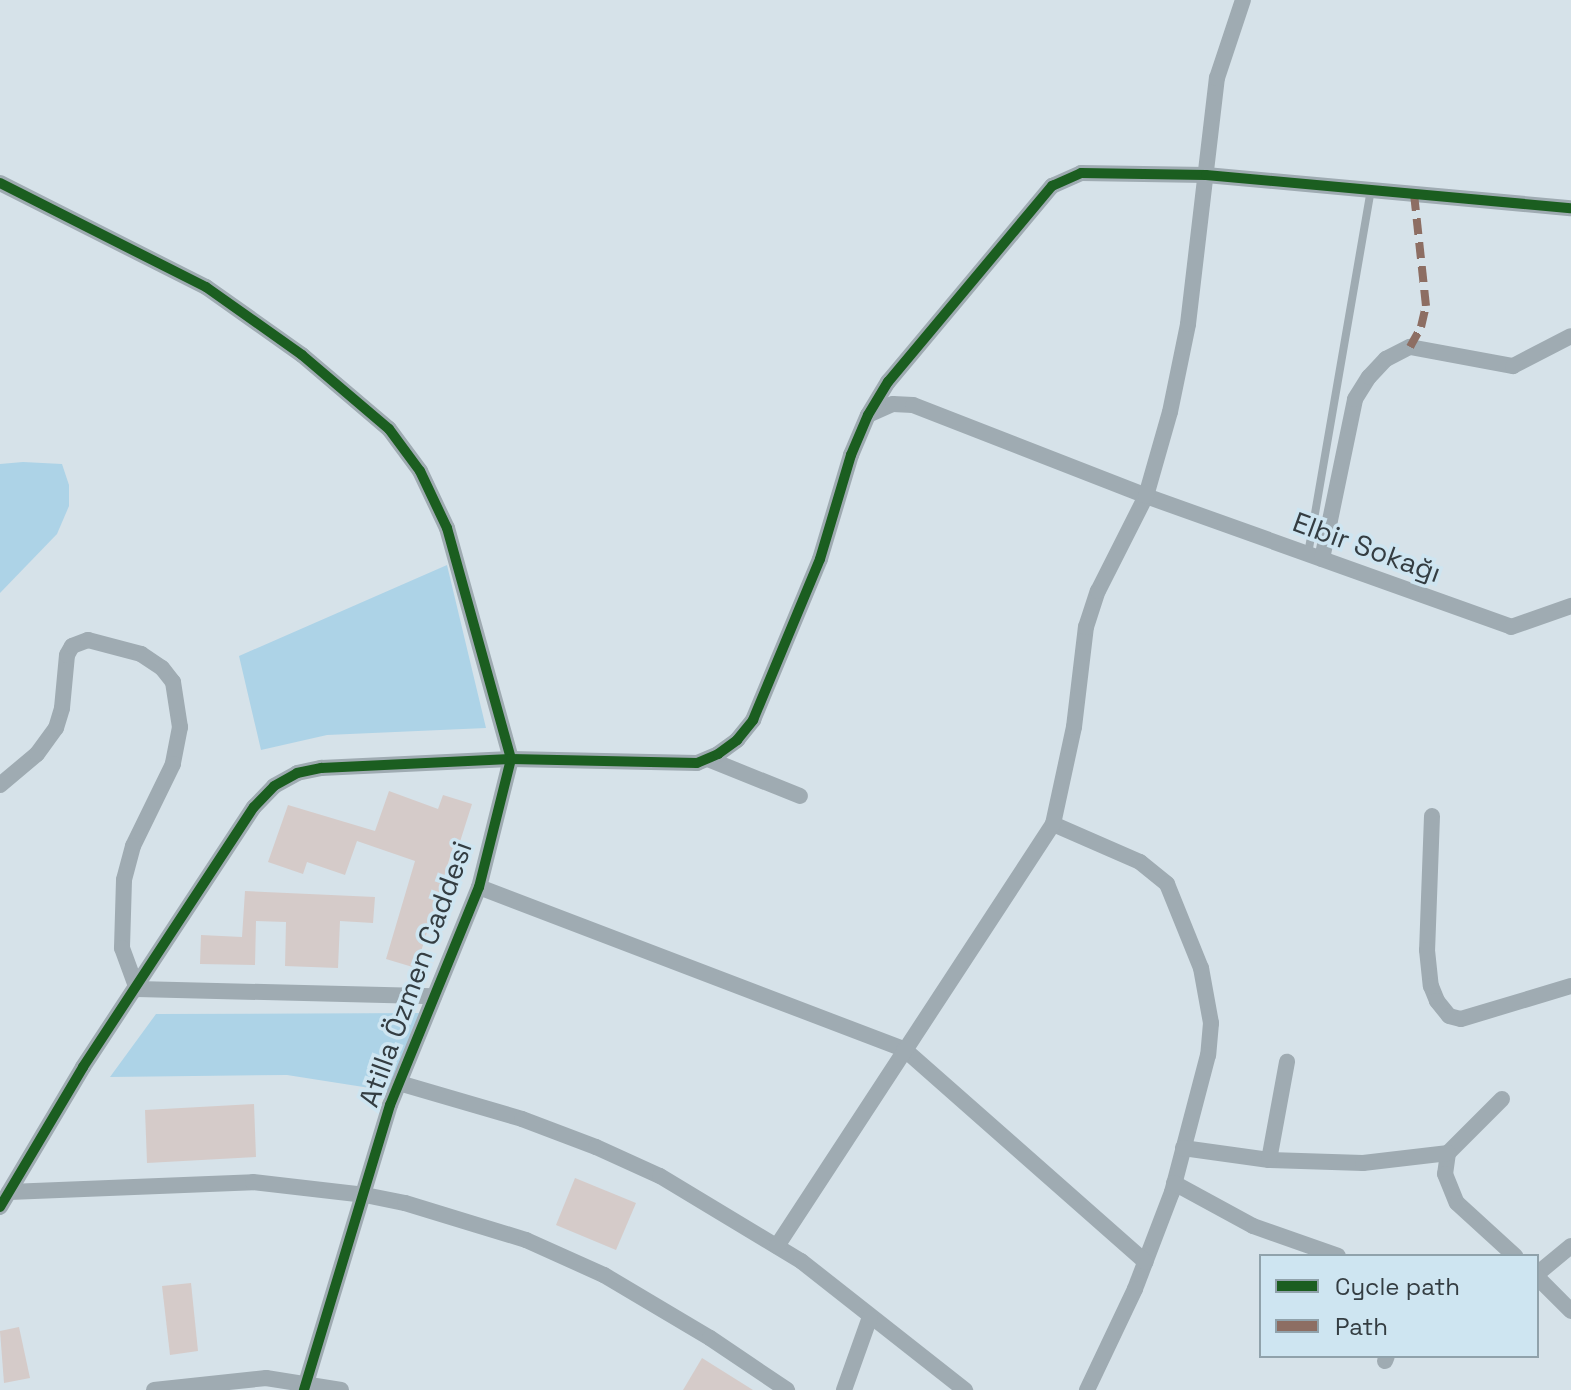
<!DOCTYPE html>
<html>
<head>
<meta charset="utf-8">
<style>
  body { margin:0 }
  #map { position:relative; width:1571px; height:1390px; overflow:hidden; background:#d6e2e9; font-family:"Space Grotesk",sans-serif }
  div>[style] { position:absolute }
  .green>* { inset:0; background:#add3e7 }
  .building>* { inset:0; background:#d5cbc9 }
  .lane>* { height:8px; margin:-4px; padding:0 4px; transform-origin:4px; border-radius:4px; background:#9fabb2 }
  .street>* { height:16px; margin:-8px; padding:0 8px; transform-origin:8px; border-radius:8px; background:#9fabb2 }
  .quiet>* { height:8px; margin-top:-4px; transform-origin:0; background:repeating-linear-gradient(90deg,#8d6e63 0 16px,transparent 0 24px) }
  .cycleway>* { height:10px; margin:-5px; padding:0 5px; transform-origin:5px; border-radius:5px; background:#1b5e20 }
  span { translate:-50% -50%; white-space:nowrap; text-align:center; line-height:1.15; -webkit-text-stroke:7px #cee5f1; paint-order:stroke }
  .street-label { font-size:28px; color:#343d42 }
  .legend { position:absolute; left:1259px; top:1254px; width:280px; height:104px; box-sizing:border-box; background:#cee5f1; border:2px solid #90a2ab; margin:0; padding:10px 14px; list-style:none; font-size:24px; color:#343d42 }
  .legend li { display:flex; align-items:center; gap:16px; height:40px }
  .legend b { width:40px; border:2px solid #90a2ab }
</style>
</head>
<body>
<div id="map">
  <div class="green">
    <i style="clip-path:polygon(23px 462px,62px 464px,69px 485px,69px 506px,57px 534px,0 593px,0 464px)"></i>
    <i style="clip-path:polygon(447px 565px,486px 728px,327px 735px,261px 750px,239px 656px)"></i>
    <i style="clip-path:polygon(426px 1013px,389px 1091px,287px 1075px,110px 1077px,156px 1014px)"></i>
  </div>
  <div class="building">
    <i style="clip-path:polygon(389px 791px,438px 809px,443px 795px,472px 804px,458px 848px,453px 847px,416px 968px,386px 959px,415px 861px,357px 841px,345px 875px,307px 862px,303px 874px,268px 862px,288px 805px,375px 831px)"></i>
    <i style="clip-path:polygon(245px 891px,375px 897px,373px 923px,340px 921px,338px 968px,285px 966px,286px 922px,256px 921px,255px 965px,200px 964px,201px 935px,242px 937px)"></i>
    <i style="clip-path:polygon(254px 1104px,256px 1157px,147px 1163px,145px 1110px)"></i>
    <i style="clip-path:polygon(575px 1178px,636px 1203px,616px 1250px,556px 1225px)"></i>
    <i style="clip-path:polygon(191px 1283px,198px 1351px,170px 1355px,162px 1286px)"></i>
    <i style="clip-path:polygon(19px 1327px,30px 1378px,4px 1383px,0 1331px)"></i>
    <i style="clip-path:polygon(702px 1358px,753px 1390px,683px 1390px)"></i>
  </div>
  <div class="lane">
    <i style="left:1308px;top:554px;width:370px;rotate:-80.2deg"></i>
  </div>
  <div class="street">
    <i style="left:0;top:183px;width:231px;rotate:26.8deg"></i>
    <i style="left:206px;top:287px;width:118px;rotate:35.3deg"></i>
    <i style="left:302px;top:355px;width:114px;rotate:40.4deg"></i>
    <i style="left:389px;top:429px;width:52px;rotate:53.6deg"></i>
    <i style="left:420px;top:471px;width:63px;rotate:64.7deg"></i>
    <i style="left:447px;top:528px;width:240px;rotate:74.5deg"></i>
    <i style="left:511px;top:759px;width:132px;rotate:104deg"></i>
    <i style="left:479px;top:887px;width:235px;rotate:112.2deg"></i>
    <i style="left:390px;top:1105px;width:298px;rotate:106.8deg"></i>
    <i style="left:868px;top:415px;width:27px;rotate:-24deg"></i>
    <i style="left:893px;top:404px;width:20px;rotate:3deg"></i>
    <i style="left:913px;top:405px;width:250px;rotate:21.3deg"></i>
    <i style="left:1146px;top:496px;width:388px;rotate:19.7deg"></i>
    <i style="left:1511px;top:627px;width:64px;rotate:-19.3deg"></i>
    <i style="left:1322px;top:559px;width:163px;rotate:-78.3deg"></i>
    <i style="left:1355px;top:399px;width:26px;rotate:-58deg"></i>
    <i style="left:1369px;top:377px;width:25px;rotate:-47deg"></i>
    <i style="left:1386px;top:359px;width:27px;rotate:-27deg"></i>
    <i style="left:1410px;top:347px;width:105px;rotate:10.5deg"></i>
    <i style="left:1513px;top:366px;width:65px;rotate:-27.3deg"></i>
    <i style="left:708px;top:759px;width:99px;rotate:21.9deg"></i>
    <i style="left:0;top:785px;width:48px;rotate:-40deg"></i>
    <i style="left:37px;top:754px;width:32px;rotate:-54deg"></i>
    <i style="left:56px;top:728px;width:21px;rotate:-73deg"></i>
    <i style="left:62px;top:708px;width:53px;rotate:-84.6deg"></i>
    <i style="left:67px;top:655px;width:10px;rotate:-61deg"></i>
    <i style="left:72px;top:646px;width:17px;rotate:-21deg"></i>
    <i style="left:88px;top:640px;width:55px;rotate:14.8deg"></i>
    <i style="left:141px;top:654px;width:25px;rotate:34deg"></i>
    <i style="left:162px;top:668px;width:18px;rotate:52deg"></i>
    <i style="left:173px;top:682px;width:46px;rotate:81.2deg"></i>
    <i style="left:180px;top:727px;width:38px;rotate:101deg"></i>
    <i style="left:173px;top:764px;width:91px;rotate:116deg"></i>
    <i style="left:133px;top:846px;width:35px;rotate:105deg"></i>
    <i style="left:124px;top:880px;width:68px;rotate:91.7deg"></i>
    <i style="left:122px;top:948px;width:44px;rotate:69.9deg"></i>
    <i style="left:137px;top:989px;width:297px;rotate:1.4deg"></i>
    <i style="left:1432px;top:816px;width:134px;rotate:92.1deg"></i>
    <i style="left:1427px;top:950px;width:36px;rotate:84deg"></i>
    <i style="left:1431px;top:986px;width:16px;rotate:68deg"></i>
    <i style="left:1437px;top:1001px;width:19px;rotate:51deg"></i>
    <i style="left:1449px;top:1016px;width:12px;rotate:14deg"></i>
    <i style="left:1461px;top:1019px;width:115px;rotate:-16.7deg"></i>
    <i style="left:1053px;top:824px;width:95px;rotate:23.6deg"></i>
    <i style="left:1140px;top:862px;width:35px;rotate:39deg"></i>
    <i style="left:1167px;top:884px;width:91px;rotate:68deg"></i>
    <i style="left:1201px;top:968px;width:56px;rotate:79.7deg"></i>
    <i style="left:1211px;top:1023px;width:32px;rotate:95deg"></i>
    <i style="left:1208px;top:1055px;width:142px;rotate:104.7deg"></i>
    <i style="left:1172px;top:1192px;width:104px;rotate:110.9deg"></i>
    <i style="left:1135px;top:1289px;width:112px;rotate:115.4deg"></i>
    <i style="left:479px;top:887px;width:455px;rotate:20.9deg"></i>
    <i style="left:904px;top:1049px;width:322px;rotate:41.4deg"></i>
    <i style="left:399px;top:1083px;width:128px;rotate:16.3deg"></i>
    <i style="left:522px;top:1119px;width:79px;rotate:20.7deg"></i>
    <i style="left:596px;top:1147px;width:70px;rotate:24.4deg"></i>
    <i style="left:660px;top:1176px;width:165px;rotate:31.1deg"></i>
    <i style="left:801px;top:1261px;width:209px;rotate:38.2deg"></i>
    <i style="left:1502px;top:1099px;width:76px;rotate:135deg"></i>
    <i style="left:1448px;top:1153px;width:21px;rotate:98deg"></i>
    <i style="left:1445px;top:1174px;width:31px;rotate:68deg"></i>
    <i style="left:1457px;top:1203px;width:79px;rotate:42.4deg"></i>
    <i style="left:1183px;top:1148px;width:87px;rotate:7.9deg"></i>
    <i style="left:1269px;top:1160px;width:94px;rotate:1.8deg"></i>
    <i style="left:1363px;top:1163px;width:86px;rotate:-6.7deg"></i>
    <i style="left:1269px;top:1160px;width:100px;rotate:-79.6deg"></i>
    <i style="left:1174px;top:1183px;width:90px;rotate:28.6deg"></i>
    <i style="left:1253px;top:1226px;width:90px;rotate:19.4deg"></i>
    <i style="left:9px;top:1192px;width:244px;rotate:-2.3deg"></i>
    <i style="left:253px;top:1182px;width:113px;rotate:6.6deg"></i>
    <i style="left:365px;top:1195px;width:41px;rotate:11.3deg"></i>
    <i style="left:405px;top:1203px;width:127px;rotate:17deg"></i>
    <i style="left:526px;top:1240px;width:85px;rotate:24.2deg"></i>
    <i style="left:604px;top:1275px;width:123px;rotate:30.7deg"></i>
    <i style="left:710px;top:1338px;width:93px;rotate:34deg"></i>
    <i style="left:0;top:1207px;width:163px;rotate:-59.3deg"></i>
    <i style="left:83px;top:1067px;width:311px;rotate:-56.7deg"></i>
    <i style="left:254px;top:807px;width:29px;rotate:-46deg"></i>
    <i style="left:274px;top:786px;width:26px;rotate:-29deg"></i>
    <i style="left:297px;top:773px;width:25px;rotate:-12deg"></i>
    <i style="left:321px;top:768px;width:190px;rotate:-2.7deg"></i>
    <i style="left:511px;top:759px;width:186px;rotate:1.2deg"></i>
    <i style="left:697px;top:763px;width:23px;rotate:-23deg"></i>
    <i style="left:718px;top:754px;width:24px;rotate:-36deg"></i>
    <i style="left:737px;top:740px;width:26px;rotate:-51deg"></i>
    <i style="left:753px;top:720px;width:174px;rotate:-67.4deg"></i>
    <i style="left:820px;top:559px;width:109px;rotate:-73.4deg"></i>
    <i style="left:851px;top:455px;width:43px;rotate:-67deg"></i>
    <i style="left:868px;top:415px;width:39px;rotate:-59deg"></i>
    <i style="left:888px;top:382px;width:256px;rotate:-50.1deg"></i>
    <i style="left:1052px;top:186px;width:32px;rotate:-24deg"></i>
    <i style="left:1081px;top:173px;width:125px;rotate:0.9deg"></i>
    <i style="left:1206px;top:175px;width:366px;rotate:5.2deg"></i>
    <i style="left:777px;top:1246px;width:504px;rotate:-56.81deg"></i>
    <i style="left:1053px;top:824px;width:99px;rotate:-77.8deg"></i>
    <i style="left:1074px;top:727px;width:101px;rotate:-83.2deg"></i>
    <i style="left:1086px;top:627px;width:38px;rotate:-72deg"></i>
    <i style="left:1098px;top:591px;width:106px;rotate:-63.2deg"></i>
    <i style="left:1146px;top:496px;width:87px;rotate:-74.1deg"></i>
    <i style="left:1170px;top:412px;width:90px;rotate:-78.4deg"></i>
    <i style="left:1188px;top:324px;width:248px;rotate:-83.3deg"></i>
    <i style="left:1217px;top:78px;width:82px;rotate:-71.6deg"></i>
    <i style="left:1537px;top:1274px;width:44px;rotate:-39.5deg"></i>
    <i style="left:1537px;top:1277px;width:48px;rotate:45deg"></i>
    <i style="left:1385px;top:1361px;width:5px;rotate:-68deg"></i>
    <i style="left:154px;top:1390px;width:113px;rotate:-6.1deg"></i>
    <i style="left:266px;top:1378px;width:76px;rotate:9.1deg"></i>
    <i style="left:844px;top:1390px;width:77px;rotate:-70.4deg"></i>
  </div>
  <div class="quiet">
    <i style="left:1410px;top:347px;width:23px;rotate:-61deg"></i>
    <i style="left:1421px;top:327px;width:22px;rotate:-77deg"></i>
    <i style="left:1426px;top:306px;width:114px;rotate:-96.1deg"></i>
  </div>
  <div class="cycleway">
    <i style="left:0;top:183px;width:231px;rotate:26.8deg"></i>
    <i style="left:206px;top:287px;width:118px;rotate:35.3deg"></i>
    <i style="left:302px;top:355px;width:114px;rotate:40.4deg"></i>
    <i style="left:389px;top:429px;width:52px;rotate:53.6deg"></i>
    <i style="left:420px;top:471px;width:63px;rotate:64.7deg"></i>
    <i style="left:447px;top:528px;width:240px;rotate:74.5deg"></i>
    <i style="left:511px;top:759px;width:132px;rotate:104deg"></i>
    <i style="left:479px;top:887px;width:235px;rotate:112.2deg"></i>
    <i style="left:390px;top:1105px;width:298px;rotate:106.8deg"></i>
    <i style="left:0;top:1207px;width:163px;rotate:-59.3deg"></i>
    <i style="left:83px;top:1067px;width:311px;rotate:-56.7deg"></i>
    <i style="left:254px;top:807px;width:29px;rotate:-46deg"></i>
    <i style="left:274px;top:786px;width:26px;rotate:-29deg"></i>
    <i style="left:297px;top:773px;width:25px;rotate:-12deg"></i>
    <i style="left:321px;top:768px;width:190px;rotate:-2.7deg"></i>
    <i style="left:511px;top:759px;width:186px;rotate:1.2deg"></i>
    <i style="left:697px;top:763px;width:23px;rotate:-23deg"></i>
    <i style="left:718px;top:754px;width:24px;rotate:-36deg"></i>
    <i style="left:737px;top:740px;width:26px;rotate:-51deg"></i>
    <i style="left:753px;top:720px;width:174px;rotate:-67.4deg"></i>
    <i style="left:820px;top:559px;width:109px;rotate:-73.4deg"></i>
    <i style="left:851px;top:455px;width:43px;rotate:-67deg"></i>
    <i style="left:868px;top:415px;width:39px;rotate:-59deg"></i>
    <i style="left:888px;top:382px;width:256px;rotate:-50.1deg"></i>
    <i style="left:1052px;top:186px;width:32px;rotate:-24deg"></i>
    <i style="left:1081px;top:173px;width:125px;rotate:0.9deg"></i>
    <i style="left:1206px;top:175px;width:366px;rotate:5.2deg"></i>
  </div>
  <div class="street-label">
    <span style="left:1367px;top:547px;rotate:20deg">Elbir Sokağı</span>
    <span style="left:415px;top:974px;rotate:-70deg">Atilla Özmen Caddesi</span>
  </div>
  <ul class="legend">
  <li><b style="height:10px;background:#1b5e20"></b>Cycle path</li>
  <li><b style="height:10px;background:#8d6e63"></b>Path</li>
  </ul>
</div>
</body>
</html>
